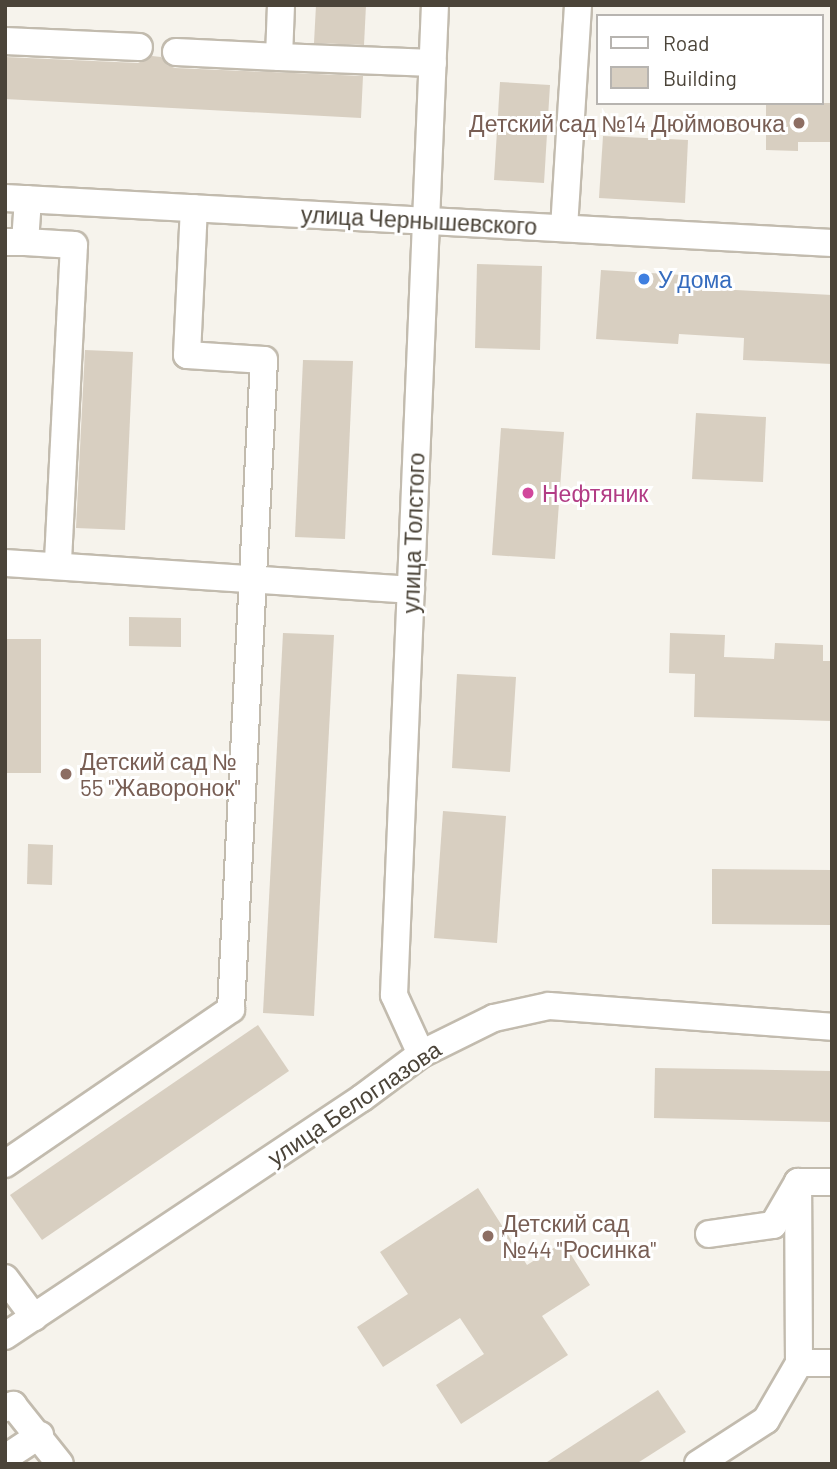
<!DOCTYPE html>
<html>
<head>
<meta charset="utf-8">
<style>
  body { margin:0 }
  #map { position:relative; width:837px; height:1469px; overflow:hidden; background:#f6f3ec; font-family:Barlow,sans-serif }
  div>[style] { position:absolute }
  .building>* { inset:0; background:#d8cfc1 }
  .roads { filter:drop-shadow(2px 0 #c2bbae) drop-shadow(-2px 0 #c2bbae) drop-shadow(0 2px #c2bbae) drop-shadow(0 -2px #c2bbae) }
  .minor>* { height:26px; margin:-13px; padding:0 13px; transform-origin:13px; border-radius:13px; background:#fff }
  .dots>* { width:19px; height:19px; translate:-50% -50%; box-sizing:border-box; border:4px solid #fff; border-radius:50% }
  span { translate:-50% -50%; white-space:nowrap; text-align:center; line-height:1.15; -webkit-text-stroke:6px #fff; paint-order:stroke }
  .education-label { font-size:23px; color:#785e54 }
  .right { translate:-100% -50%; text-align:right }
  .left { translate:0 -50%; text-align:left }
  .street-label { font-size:23px; color:#4b4439 }
  .shop-label { font-size:23px; color:#366cbe }
  .hotel-label { font-size:23px; color:#b23c85 }
  .frame { position:absolute; inset:0; border:7px solid #4b4439; pointer-events:none }
  .legend { position:absolute; left:596px; top:14px; width:228px; height:91px; box-sizing:border-box; background:#fff; border:2px solid #b7b4b0; margin:0; padding:9px 12px; list-style:none; font-size:21px; color:#4b4439 }
  .legend li { display:flex; align-items:center; gap:14px; height:35px }
  .legend b { width:35px; border:2px solid #b7b4b0 }
</style>
</head>
<body>
<div id="map">
  <div class="building">
    <i style="clip-path:polygon(316px 5px,366px 5px,364px 45px,314px 43px)"></i>
    <i style="clip-path:polygon(152px 56px,161px 57px,167px 65px,175px 68px,363px 76px,361px 118px,5px 99px,5px 57px,138px 63px)"></i>
    <i style="clip-path:polygon(500px 82px,550px 85px,544px 183px,494px 180px)"></i>
    <i style="clip-path:polygon(766px 103px,832px 103px,832px 142px,798px 142px,798px 151px,766px 150px)"></i>
    <i style="clip-path:polygon(603px 136px,688px 140px,685px 203px,599px 198px)"></i>
    <i style="clip-path:polygon(477px 264px,542px 266px,540px 350px,475px 348px)"></i>
    <i style="clip-path:polygon(601px 270px,683px 275px,682px 280px,718px 282px,717px 289px,832px 295px,832px 364px,743px 360px,744px 338px,679px 334px,678px 344px,596px 339px)"></i>
    <i style="clip-path:polygon(85px 350px,133px 352px,125px 530px,76px 528px)"></i>
    <i style="clip-path:polygon(303px 360px,353px 361px,345px 539px,295px 537px)"></i>
    <i style="clip-path:polygon(696px 413px,766px 417px,763px 482px,692px 479px)"></i>
    <i style="clip-path:polygon(501px 428px,564px 432px,555px 559px,492px 555px)"></i>
    <i style="clip-path:polygon(129px 617px,181px 618px,181px 647px,129px 646px)"></i>
    <i style="clip-path:polygon(283px 633px,334px 635px,314px 1016px,263px 1013px)"></i>
    <i style="clip-path:polygon(670px 633px,725px 635px,724px 657px,774px 659px,775px 643px,823px 645px,823px 661px,832px 661px,832px 721px,694px 717px,695px 674px,669px 673px)"></i>
    <i style="clip-path:polygon(5px 639px,41px 639px,41px 773px,5px 773px)"></i>
    <i style="clip-path:polygon(457px 674px,516px 677px,510px 772px,452px 768px)"></i>
    <i style="clip-path:polygon(443px 811px,506px 816px,497px 943px,434px 938px)"></i>
    <i style="clip-path:polygon(28px 844px,53px 845px,52px 885px,27px 884px)"></i>
    <i style="clip-path:polygon(712px 869px,832px 870px,832px 925px,712px 924px)"></i>
    <i style="clip-path:polygon(258px 1025px,289px 1071px,42px 1240px,10px 1195px)"></i>
    <i style="clip-path:polygon(655px 1068px,832px 1071px,832px 1122px,654px 1118px)"></i>
    <i style="clip-path:polygon(478px 1188px,527px 1265px,563px 1242px,590px 1285px,542px 1316px,568px 1355px,461px 1424px,436px 1385px,484px 1354px,460px 1318px,383px 1367px,357px 1327px,408px 1294px,380px 1252px)"></i>
    <i style="clip-path:polygon(658px 1390px,686px 1432px,636px 1464px,544px 1464px)"></i>
  </div>
  <div class="roads">
    <div class="minor">
      <i style="left:281px;top:5px;width:52px;rotate:92.2deg"></i>
      <i style="left:279px;top:57px;width:154px;rotate:2.2deg"></i>
      <i style="left:5px;top:41px;width:134px;rotate:2.6deg"></i>
      <i style="left:176px;top:52px;width:103px;rotate:2.8deg"></i>
      <i style="left:5px;top:198px;width:828px;rotate:3.11deg"></i>
      <i style="left:564px;top:228px;width:223px;rotate:-86.4deg"></i>
      <i style="left:5px;top:242px;width:20px"></i>
      <i style="left:25px;top:242px;width:43px;rotate:-86deg"></i>
      <i style="left:25px;top:242px;width:49px;rotate:3.5deg"></i>
      <i style="left:74px;top:245px;width:321px;rotate:92.9deg"></i>
      <i style="left:5px;top:563px;width:407px;rotate:3.8deg"></i>
      <i style="left:421px;top:1054px;width:65px;rotate:-114.6deg"></i>
      <i style="left:394px;top:995px;width:991px;rotate:-87.63deg"></i>
      <i style="left:5px;top:1164px;width:274px;rotate:-34.4deg"></i>
      <i style="left:231px;top:1009px;width:650px;rotate:-87.09deg"></i>
      <i style="left:264px;top:360px;width:77px;rotate:-176.3deg"></i>
      <i style="left:187px;top:355px;width:147px;rotate:-87.3deg"></i>
      <i style="left:709px;top:1234px;width:65px;rotate:-8deg"></i>
      <i style="left:773px;top:1225px;width:50px;rotate:-59.8deg"></i>
      <i style="left:5px;top:1278px;width:49px;rotate:53.4deg"></i>
      <i style="left:5px;top:1336px;width:429px;rotate:-33.7deg"></i>
      <i style="left:362px;top:1098px;width:74px;rotate:-36.7deg"></i>
      <i style="left:421px;top:1054px;width:81px;rotate:-26.3deg"></i>
      <i style="left:494px;top:1018px;width:56px;rotate:-12.3deg"></i>
      <i style="left:549px;top:1006px;width:284px;rotate:4.2deg"></i>
      <i style="left:799px;top:1363px;width:33px"></i>
      <i style="left:5px;top:1408px;width:9px;rotate:-21deg"></i>
      <i style="left:13px;top:1405px;width:75px;rotate:51.5deg"></i>
      <i style="left:5px;top:1458px;width:42px;rotate:-33.3deg"></i>
      <i style="left:698px;top:1464px;width:81px;rotate:-32.9deg"></i>
      <i style="left:766px;top:1420px;width:66px;rotate:-59.9deg"></i>
      <i style="left:799px;top:1363px;width:181px;rotate:-90.3deg"></i>
      <i style="left:798px;top:1182px;width:34px"></i>
    </div>
  </div>
  <div class="dots">
    <i style="left:799px;top:123px;background:#8d6e63"></i>
    <i style="left:644px;top:279px;background:#3f7fe0"></i>
    <i style="left:528px;top:493px;background:#d1479c"></i>
    <i style="left:66px;top:774px;background:#8d6e63"></i>
    <i style="left:488px;top:1236px;background:#8d6e63"></i>
  </div>
  <div class="education-label">
    <span class="right" style="left:785px;top:123px">Детский сад №14 Дюймовочка</span>
    <span class="left" style="left:80px;top:774px">Детский сад №<br>55 "Жаворонок"</span>
    <span class="left" style="left:502px;top:1236px">Детский сад<br>№44 "Росинка"</span>
  </div>
  <div class="street-label">
    <span style="left:419px;top:220px;rotate:3deg">улица Чернышевского</span>
    <span style="left:413px;top:533px;rotate:-88deg">улица Толстого</span>
    <span style="left:354px;top:1103px;rotate:-34deg">улица Белоглазова</span>
  </div>
  <div class="shop-label">
    <span class="left" style="left:658px;top:279px">У дома</span>
  </div>
  <div class="hotel-label">
    <span class="left" style="left:542px;top:493px">Нефтяник</span>
  </div>
  <div class="frame"></div>
  <ul class="legend">
  <li><b style="height:9px;background:#fff"></b>Road</li>
  <li><b style="height:19px;background:#d8cfc1"></b>Building</li>
  </ul>
</div>
</body>
</html>
